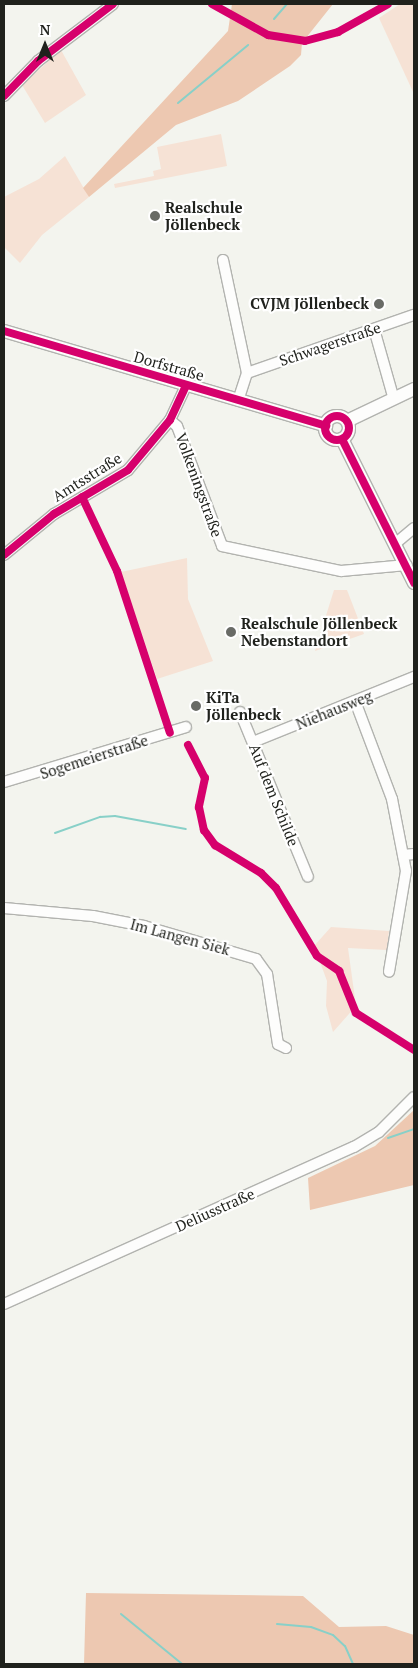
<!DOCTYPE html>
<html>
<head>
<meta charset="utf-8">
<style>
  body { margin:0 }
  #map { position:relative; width:418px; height:1668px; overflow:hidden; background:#f3f4ee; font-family:"PT Serif",serif }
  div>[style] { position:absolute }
  .green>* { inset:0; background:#f6e2d5 }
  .forest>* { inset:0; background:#edc8b1 }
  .stream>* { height:2px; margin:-1px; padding:0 1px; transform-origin:1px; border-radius:1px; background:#88d0c8 }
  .roads { filter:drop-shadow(1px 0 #b2b3af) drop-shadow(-1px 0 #b2b3af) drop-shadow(0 1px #b2b3af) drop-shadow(0 -1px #b2b3af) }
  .minor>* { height:10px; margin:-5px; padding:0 5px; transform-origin:5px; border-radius:5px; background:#fdfdfc }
  .major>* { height:12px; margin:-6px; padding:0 6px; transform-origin:6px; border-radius:6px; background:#fdfdfc }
  .major>.ring { margin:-6px; padding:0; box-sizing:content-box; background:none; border:12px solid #fdfdfc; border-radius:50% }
  .cycleway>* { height:8px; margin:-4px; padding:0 4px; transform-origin:4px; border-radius:4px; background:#d6006c }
  .cycleway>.ring { margin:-4px; padding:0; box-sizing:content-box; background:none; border:8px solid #d6006c; border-radius:50% }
  .dots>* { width:14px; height:14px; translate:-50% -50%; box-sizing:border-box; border:2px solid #fff; border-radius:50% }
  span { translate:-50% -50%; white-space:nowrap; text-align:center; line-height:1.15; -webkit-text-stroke:4.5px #fff; paint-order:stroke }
  .poi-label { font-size:15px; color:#1f211c; font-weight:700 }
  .left { translate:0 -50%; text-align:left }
  .right { translate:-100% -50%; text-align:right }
  .street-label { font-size:15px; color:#1f211c }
  .frame { position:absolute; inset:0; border:5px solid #1f211c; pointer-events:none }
  .north { position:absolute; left:20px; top:20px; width:50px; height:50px; -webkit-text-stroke:4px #fff; paint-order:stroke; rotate:0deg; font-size:14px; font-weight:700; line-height:20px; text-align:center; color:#1f211c }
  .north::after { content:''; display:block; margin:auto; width:18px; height:22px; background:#1f211c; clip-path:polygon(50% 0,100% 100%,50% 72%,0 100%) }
</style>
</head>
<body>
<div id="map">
  <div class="green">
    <i style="clip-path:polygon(400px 4px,414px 4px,414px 94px,379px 18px)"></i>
    <i style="clip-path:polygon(61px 50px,86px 95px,45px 123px,22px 85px)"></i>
    <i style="clip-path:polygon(221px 134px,227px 166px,115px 188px,114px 184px,154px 176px,153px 171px,161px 169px,157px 147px)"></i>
    <i style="clip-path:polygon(65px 156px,89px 197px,42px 235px,20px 263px,4px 247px,4px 197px,39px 179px)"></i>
    <i style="clip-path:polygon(187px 558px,188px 599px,213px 661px,157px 679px,121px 572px)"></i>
    <i style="clip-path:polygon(334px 590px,347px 590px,364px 634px,315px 651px)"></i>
    <i style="clip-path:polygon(331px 927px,389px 931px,387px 950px,348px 948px,356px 1006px,333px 1032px,326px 1006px,327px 981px,314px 946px)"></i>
  </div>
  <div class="forest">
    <i style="clip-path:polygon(232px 4px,333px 4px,302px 43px,301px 55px,290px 66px,238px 101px,176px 125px,89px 197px,83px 188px,228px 31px)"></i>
    <i style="clip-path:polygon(414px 1110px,414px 1185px,310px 1210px,308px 1178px,375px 1146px)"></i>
    <i style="clip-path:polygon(86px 1593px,303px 1596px,339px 1627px,386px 1626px,414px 1635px,414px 1664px,84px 1664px)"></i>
  </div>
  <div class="stream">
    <i style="left:274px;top:19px;width:20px;rotate:-49deg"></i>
    <i style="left:178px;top:103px;width:91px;rotate:-39.6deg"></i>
    <i style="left:55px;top:833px;width:48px;rotate:-19.6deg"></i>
    <i style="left:100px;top:817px;width:15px;rotate:-4deg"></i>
    <i style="left:115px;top:816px;width:72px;rotate:10.4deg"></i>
    <i style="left:388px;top:1138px;width:28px;rotate:-19deg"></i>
    <i style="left:121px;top:1614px;width:79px;rotate:39.3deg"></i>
    <i style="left:277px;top:1624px;width:34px;rotate:5deg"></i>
    <i style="left:311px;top:1627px;width:23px;rotate:20deg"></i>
    <i style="left:333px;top:1635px;width:16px;rotate:43deg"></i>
    <i style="left:345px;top:1646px;width:20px;rotate:66deg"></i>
  </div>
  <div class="roads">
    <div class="minor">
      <i style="left:4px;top:96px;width:49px;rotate:-45.8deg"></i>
      <i style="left:38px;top:61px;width:94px;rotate:-37.2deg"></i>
      <i style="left:223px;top:260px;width:116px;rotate:78deg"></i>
      <i style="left:247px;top:373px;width:29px;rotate:108deg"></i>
      <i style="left:374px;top:329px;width:70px;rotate:74.2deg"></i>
      <i style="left:247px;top:373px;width:177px;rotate:-19.2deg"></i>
      <i style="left:170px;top:420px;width:9px;rotate:41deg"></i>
      <i style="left:177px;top:426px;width:128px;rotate:69.4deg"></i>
      <i style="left:222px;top:546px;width:122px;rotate:11.9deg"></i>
      <i style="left:341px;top:571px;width:66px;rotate:-5.2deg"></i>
      <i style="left:396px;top:543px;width:23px;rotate:-40deg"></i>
      <i style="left:4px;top:555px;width:65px;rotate:-39.4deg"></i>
      <i style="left:54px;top:514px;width:86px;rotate:-30.7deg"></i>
      <i style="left:128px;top:470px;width:65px;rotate:-50deg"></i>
      <i style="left:170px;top:420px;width:38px;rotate:-65deg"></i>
      <i style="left:355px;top:701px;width:105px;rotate:69.3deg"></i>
      <i style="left:392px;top:799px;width:73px;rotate:79deg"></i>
      <i style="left:406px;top:871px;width:102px;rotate:99.6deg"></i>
      <i style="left:240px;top:712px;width:178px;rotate:67.6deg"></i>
      <i style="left:253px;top:742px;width:174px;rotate:-22deg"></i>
      <i style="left:4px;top:782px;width:190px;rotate:-16.8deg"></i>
      <i style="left:403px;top:855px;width:11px;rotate:-5deg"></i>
      <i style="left:4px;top:908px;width:89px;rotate:5.1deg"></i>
      <i style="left:93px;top:916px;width:52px;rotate:11.1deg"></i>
      <i style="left:144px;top:926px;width:117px;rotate:16.4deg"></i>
      <i style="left:256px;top:959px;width:19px;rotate:54deg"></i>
      <i style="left:267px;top:974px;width:71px;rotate:81.1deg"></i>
      <i style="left:278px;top:1044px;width:9px;rotate:27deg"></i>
      <i style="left:4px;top:1304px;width:384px;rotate:-24.2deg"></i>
      <i style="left:354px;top:1147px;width:29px;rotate:-31deg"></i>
      <i style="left:379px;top:1132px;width:49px;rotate:-45deg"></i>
    </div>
    <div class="major">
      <i style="left:4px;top:331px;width:336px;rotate:16.4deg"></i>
      <i class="ring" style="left:325px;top:416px;width:12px;height:12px"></i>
      <i style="left:347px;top:421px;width:74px;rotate:-25.5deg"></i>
      <i style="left:342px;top:439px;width:161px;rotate:63.4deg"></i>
    </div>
  </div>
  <div class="cycleway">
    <i style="left:212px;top:4px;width:64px;rotate:29deg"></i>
    <i style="left:268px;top:35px;width:37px;rotate:9deg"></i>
    <i style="left:305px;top:41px;width:34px;rotate:-15deg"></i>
    <i style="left:338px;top:32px;width:57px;rotate:-29.2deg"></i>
    <i style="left:4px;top:96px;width:49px;rotate:-45.8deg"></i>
    <i style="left:38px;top:61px;width:94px;rotate:-37.2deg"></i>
    <i style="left:4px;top:331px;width:336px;rotate:16.4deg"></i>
    <i class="ring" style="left:325px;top:416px;width:16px;height:16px"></i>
    <i style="left:342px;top:439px;width:161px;rotate:63.4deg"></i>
    <i style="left:82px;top:497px;width:82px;rotate:64.7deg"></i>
    <i style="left:117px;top:571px;width:170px;rotate:71.9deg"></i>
    <i style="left:4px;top:555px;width:65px;rotate:-39.4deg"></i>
    <i style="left:54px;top:514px;width:86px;rotate:-30.7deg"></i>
    <i style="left:128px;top:470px;width:65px;rotate:-50deg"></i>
    <i style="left:170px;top:420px;width:38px;rotate:-65deg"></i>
    <i style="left:188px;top:745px;width:37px;rotate:63deg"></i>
    <i style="left:205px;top:778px;width:30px;rotate:102deg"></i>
    <i style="left:199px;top:807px;width:24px;rotate:78deg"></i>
    <i style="left:204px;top:830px;width:19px;rotate:54deg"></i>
    <i style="left:215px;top:845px;width:54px;rotate:31.3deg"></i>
    <i style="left:261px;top:873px;width:21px;rotate:45deg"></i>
    <i style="left:276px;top:888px;width:79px;rotate:58.9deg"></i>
    <i style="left:317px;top:956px;width:27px;rotate:34deg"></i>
    <i style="left:339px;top:971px;width:45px;rotate:68deg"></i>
    <i style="left:356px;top:1013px;width:69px;rotate:32.5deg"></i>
  </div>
  <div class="dots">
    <i style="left:155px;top:216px;background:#696b66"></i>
    <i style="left:379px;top:304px;background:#696b66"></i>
    <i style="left:231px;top:632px;background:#696b66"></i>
    <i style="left:196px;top:706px;background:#696b66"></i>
  </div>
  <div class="poi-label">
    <span class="left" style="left:165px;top:216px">Realschule<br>Jöllenbeck</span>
    <span class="right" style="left:369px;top:304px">CVJM Jöllenbeck</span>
    <span class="left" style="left:241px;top:632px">Realschule Jöllenbeck<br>Nebenstandort</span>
    <span class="left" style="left:206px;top:706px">KiTa<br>Jöllenbeck</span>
  </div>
  <div class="street-label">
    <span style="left:330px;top:344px;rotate:-19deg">Schwagerstraße</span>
    <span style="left:169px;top:366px;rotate:16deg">Dorfstraße</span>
    <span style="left:87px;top:477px;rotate:-32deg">Amtsstraße</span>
    <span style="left:199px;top:485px;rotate:70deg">Volkeningstraße</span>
    <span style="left:334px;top:710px;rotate:-22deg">Niehausweg</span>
    <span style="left:94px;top:757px;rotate:-18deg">Sogemeierstraße</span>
    <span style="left:274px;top:795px;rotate:68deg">Auf dem Schilde</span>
    <span style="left:180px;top:937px;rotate:15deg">Im Langen Siek</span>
    <span style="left:215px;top:1210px;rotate:-24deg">Deliusstraße</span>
  </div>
  <div class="frame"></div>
  <div class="north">N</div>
</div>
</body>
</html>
